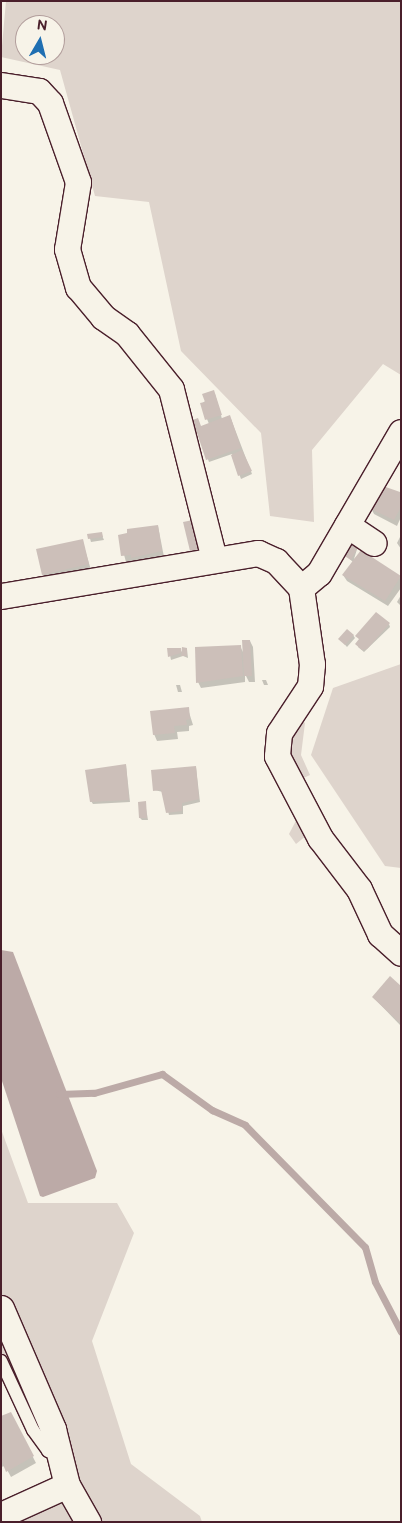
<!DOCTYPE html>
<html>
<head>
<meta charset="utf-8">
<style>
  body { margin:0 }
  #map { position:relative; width:402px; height:1523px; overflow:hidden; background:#f7f3e8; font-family:"Balsamiq Sans",sans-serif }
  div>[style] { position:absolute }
  .green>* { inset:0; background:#ded4cc }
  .water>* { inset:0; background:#bcaaa7 }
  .shadow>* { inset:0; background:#0003 }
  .stream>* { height:7px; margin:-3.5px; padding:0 3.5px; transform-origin:3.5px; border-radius:3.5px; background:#bcaaa7 }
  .building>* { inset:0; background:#ccbfb9 }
  .roads { filter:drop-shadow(1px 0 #4a1f2b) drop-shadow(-1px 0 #4a1f2b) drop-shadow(0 1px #4a1f2b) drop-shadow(0 -1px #4a1f2b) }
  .lane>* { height:12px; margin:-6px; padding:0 6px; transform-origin:6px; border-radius:6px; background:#f7f3e8 }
  .street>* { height:25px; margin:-12.5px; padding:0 12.5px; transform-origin:12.5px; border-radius:12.5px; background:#f7f3e8 }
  span { translate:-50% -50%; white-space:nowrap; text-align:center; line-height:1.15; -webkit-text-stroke:4px #f7f3e8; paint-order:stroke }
  .frame { position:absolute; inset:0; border:2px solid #4a1f2b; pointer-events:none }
  .north { position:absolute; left:15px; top:15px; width:50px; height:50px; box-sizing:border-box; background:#f7f3e8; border:1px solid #b29e9c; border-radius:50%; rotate:8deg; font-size:14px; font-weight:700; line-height:20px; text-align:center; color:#4a1f2b }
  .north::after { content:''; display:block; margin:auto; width:18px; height:22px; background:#1f6fb2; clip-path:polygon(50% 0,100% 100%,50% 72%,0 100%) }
</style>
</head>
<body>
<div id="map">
  <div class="green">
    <i style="clip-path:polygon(evenodd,6px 1px,401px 1px,401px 375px,383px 364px,312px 450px,314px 522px,270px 516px,261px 433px,181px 351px,149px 202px,95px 196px,60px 70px,1px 57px,6px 1px,25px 25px,55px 25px,55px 55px,25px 55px,25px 25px)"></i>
    <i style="clip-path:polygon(401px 664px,401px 868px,385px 866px,311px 755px,333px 688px)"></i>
    <i style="clip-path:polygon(298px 719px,305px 723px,301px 755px,310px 775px,297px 781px,284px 741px)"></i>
    <i style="clip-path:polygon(300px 813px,312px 831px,296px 844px,289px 834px)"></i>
    <i style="clip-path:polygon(1px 1129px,28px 1203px,117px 1203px,134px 1233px,92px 1341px,131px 1464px,200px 1516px,202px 1522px,1px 1522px,1px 1506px,54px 1477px,1px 1354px)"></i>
  </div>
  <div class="water">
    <i style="clip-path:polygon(1px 950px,13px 952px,97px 1171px,95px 1178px,43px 1197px,40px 1196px,1px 1078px)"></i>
  </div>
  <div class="shadow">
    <i style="clip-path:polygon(215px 394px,222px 419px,231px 419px,252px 474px,241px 479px,232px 454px,209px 462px,198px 433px,192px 431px,209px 424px,201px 404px)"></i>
    <i style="clip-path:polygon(399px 494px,401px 517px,397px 526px,374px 514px,371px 508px)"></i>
    <i style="clip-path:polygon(158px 526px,164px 557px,136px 564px,126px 562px,119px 536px)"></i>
    <i style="clip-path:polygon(101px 533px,104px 540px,91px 542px,89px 535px)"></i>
    <i style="clip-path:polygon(401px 535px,401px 549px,397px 543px)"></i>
    <i style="clip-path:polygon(82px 540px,91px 570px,46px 580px,43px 574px)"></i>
    <i style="clip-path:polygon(358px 546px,354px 559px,361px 552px,401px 579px,401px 588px,388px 606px,347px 581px,343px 575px,353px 562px,345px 555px)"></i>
    <i style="clip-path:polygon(401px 595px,401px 606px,397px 602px)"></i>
    <i style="clip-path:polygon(389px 624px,390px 627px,364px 652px,358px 647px,360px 640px,357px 636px)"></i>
    <i style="clip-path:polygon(353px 635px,355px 638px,347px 647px,340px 639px)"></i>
    <i style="clip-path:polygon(250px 641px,253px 647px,255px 682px,249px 682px,245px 674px,245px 682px,201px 688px,198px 682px,240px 646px,244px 654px)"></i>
    <i style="clip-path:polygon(180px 649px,183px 654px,187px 649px,188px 658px,183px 656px,171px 660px,169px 650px)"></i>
    <i style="clip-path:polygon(262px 680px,266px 680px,268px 685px,264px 685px)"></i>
    <i style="clip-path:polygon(176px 685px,180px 685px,182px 692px,178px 692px)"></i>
    <i style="clip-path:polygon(188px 709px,193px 725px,189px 726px,189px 731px,177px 732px,178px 739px,157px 741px,154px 734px)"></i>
    <i style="clip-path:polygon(126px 765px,130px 802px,93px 804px,91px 801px)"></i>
    <i style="clip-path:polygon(196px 767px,200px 802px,183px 806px,183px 814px,169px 815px,163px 792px,154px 790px)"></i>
    <i style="clip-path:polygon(145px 803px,148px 820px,142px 820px,140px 818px)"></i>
    <i style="clip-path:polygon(401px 986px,401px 1026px,373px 997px)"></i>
    <i style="clip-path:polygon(1px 1417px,14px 1420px,36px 1463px,11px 1477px,5px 1466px,1px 1467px)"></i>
  </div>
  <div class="stream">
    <i style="left:59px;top:1094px;width:35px;rotate:-2deg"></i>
    <i style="left:94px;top:1093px;width:71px;rotate:-15.6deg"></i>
    <i style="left:162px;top:1074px;width:62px;rotate:35.8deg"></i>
    <i style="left:212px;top:1110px;width:36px;rotate:24deg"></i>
    <i style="left:245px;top:1125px;width:171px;rotate:45.5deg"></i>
    <i style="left:365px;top:1247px;width:36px;rotate:74deg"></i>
    <i style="left:375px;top:1282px;width:56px;rotate:62.5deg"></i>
  </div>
  <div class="building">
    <i style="clip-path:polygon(214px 390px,222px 415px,205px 420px,200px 403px,205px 402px,202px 394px)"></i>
    <i style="clip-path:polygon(230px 415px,241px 448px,206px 460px,196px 430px,191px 432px,187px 422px,198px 418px,201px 426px)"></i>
    <i style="clip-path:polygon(242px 450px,252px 471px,238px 476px,231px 455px)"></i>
    <i style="clip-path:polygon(380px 485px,400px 492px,401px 507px,394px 520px,369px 508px)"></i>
    <i style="clip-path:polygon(193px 520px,200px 549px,190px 551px,183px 522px)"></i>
    <i style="clip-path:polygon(158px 525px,162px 551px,131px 558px,131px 555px,121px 556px,118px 535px,127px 533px,127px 529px)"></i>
    <i style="clip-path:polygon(102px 532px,103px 537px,88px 539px,87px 534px)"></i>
    <i style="clip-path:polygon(83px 539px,89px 564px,42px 575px,36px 549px)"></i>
    <i style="clip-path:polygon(351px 541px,359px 545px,351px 560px,343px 555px)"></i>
    <i style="clip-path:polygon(361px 550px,401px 576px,385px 601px,342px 575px)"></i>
    <i style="clip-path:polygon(376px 612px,390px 623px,367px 649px,362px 650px,355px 644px,359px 639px,355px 636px)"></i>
    <i style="clip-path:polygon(347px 629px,354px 635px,345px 645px,338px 639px)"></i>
    <i style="clip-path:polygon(242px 640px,250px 640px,252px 676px,244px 676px)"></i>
    <i style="clip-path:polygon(241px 645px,243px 676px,196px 683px,195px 647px)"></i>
    <i style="clip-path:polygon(182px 647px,187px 648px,187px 656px,181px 656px)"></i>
    <i style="clip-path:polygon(167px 648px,181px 648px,181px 653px,168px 657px)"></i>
    <i style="clip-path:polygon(189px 707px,190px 719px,186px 720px,187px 725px,174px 726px,175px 733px,153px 735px,150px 711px)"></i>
    <i style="clip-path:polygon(126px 764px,129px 800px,90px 802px,85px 770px)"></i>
    <i style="clip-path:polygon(196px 766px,199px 799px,182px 803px,182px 811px,166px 813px,161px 790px,153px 791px,151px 770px)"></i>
    <i style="clip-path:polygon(146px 801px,147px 818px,139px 818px,138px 802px)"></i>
    <i style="clip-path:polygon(390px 976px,401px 986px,401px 1024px,372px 997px)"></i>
    <i style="clip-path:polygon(11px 1412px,34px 1456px,6px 1472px,1px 1459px,1px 1416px)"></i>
  </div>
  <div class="roads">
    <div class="lane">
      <i style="left:1px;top:1361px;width:76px;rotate:65.1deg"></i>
      <i style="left:33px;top:1430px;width:26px;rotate:54deg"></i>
      <i style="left:48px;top:1451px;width:9px;rotate:18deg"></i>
    </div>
    <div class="street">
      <i style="left:1px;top:85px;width:38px;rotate:9deg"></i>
      <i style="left:39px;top:91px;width:16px;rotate:47deg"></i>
      <i style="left:50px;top:103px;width:84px;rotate:70.5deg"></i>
      <i style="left:78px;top:182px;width:68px;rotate:99.3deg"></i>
      <i style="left:67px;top:249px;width:40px;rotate:74deg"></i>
      <i style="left:78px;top:287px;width:39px;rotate:50deg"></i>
      <i style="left:103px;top:317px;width:29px;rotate:35deg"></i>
      <i style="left:127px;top:334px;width:70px;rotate:51.3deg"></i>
      <i style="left:171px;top:389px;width:175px;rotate:75.8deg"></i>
      <i style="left:347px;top:525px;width:32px;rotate:34deg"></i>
      <i style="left:301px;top:588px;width:23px;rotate:-40deg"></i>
      <i style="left:319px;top:573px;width:163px;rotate:-59.8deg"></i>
      <i style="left:1px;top:596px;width:261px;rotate:-9.5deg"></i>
      <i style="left:258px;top:553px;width:20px;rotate:24deg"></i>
      <i style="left:276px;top:561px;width:37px;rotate:47deg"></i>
      <i style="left:301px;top:588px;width:77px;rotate:81.8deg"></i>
      <i style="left:312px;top:664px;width:22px;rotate:95deg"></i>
      <i style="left:310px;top:686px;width:56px;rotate:123.4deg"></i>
      <i style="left:279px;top:733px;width:23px;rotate:95deg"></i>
      <i style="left:277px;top:756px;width:93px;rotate:62.3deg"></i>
      <i style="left:320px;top:838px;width:64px;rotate:52.6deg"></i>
      <i style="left:359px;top:889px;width:50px;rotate:65deg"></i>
      <i style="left:380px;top:934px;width:28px;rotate:42deg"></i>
      <i style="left:1px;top:1308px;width:132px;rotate:66.7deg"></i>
      <i style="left:53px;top:1429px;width:58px;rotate:76deg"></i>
      <i style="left:67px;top:1485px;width:43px;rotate:60.4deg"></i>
      <i style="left:1px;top:1515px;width:72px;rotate:-24.4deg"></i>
    </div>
  </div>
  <div class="frame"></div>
  <div class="north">N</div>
</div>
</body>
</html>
